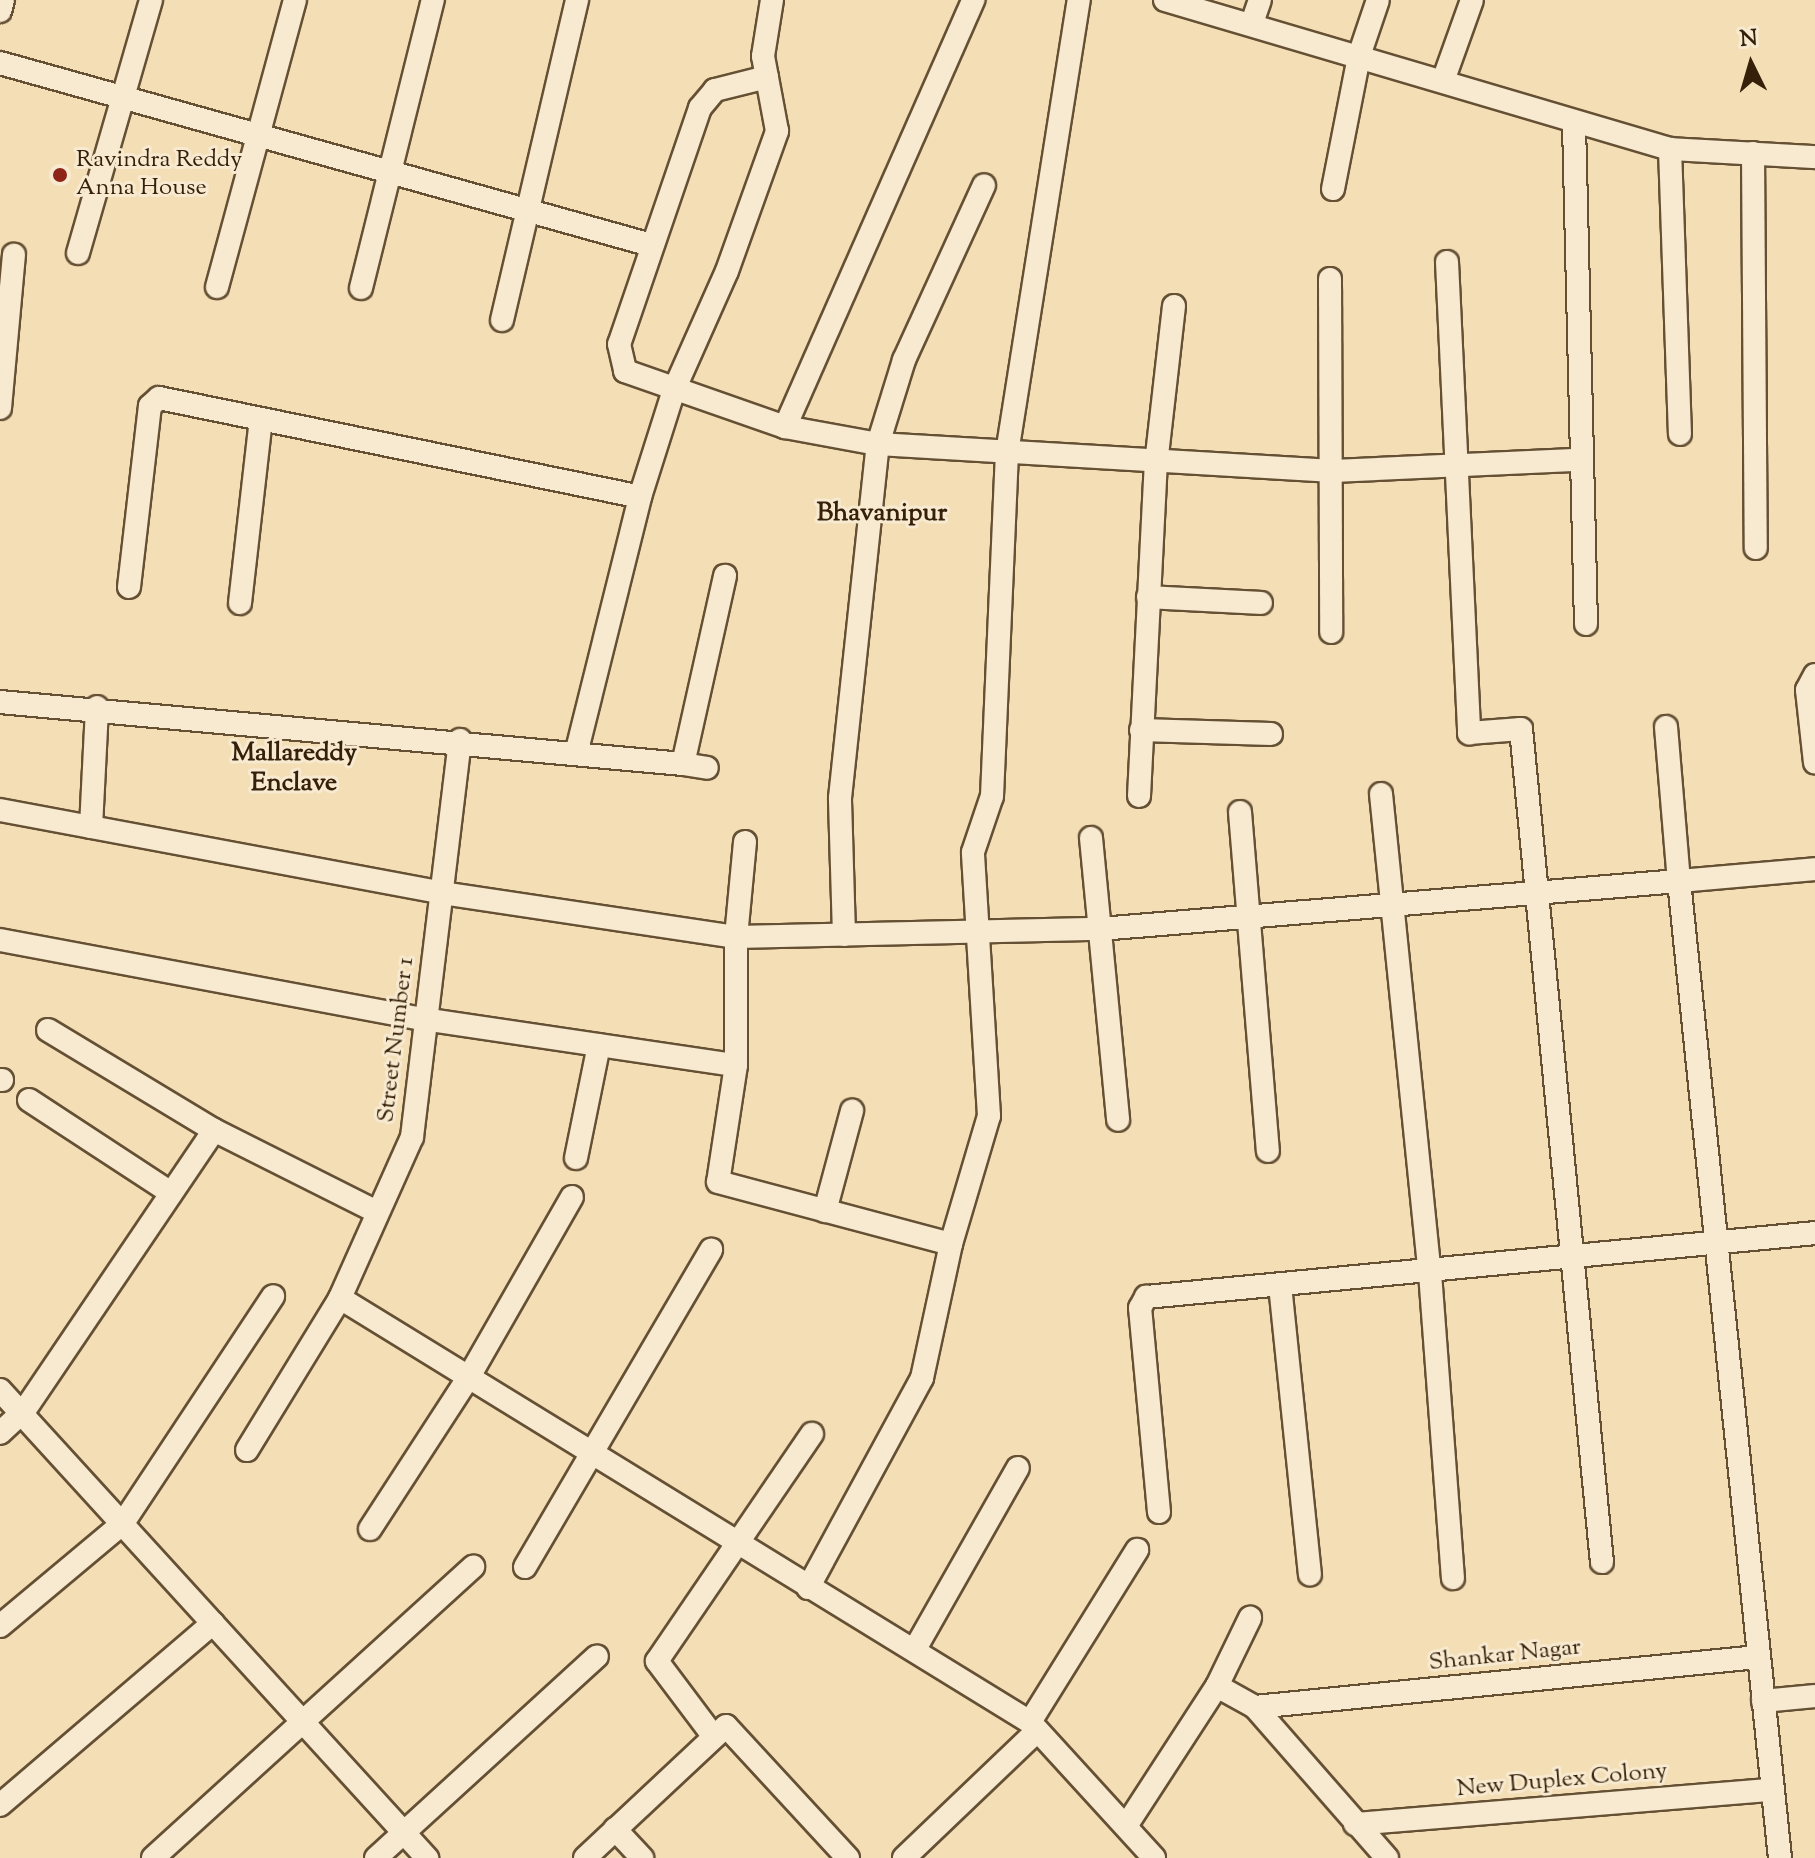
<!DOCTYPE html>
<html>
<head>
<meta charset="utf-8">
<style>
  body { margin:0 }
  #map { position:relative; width:1815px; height:1858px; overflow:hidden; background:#f3deb6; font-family:"Sorts Mill Goudy",serif }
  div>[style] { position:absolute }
  .roads { filter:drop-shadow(2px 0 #655034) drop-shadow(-2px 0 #655034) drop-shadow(0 2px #655034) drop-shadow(0 -2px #655034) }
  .street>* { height:22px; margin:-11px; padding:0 11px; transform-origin:11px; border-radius:11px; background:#f7ead0 }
  .dots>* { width:22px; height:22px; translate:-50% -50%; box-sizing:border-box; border:4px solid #f7ead0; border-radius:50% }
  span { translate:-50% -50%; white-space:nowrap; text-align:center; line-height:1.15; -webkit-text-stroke:6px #f7ead0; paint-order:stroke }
  .poi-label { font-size:24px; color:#362009 }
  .left { translate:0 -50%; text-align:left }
  .street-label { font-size:24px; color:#362009 }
  .neighbourhood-label { font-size:26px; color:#362009; font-weight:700 }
  .north { position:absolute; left:1711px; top:24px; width:80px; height:80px; -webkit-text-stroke:6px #f7ead0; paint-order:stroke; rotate:355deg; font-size:22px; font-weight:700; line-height:32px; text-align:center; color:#362009 }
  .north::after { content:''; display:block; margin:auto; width:28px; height:36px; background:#362009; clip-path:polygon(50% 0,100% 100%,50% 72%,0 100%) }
</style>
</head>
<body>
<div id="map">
  <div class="roads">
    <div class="street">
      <i style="left:1165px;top:0;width:527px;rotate:16.44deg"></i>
      <i style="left:1670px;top:149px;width:145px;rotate:3.2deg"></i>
      <i style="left:0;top:11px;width:11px;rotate:-75deg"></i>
      <i style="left:1252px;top:23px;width:24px;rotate:-71deg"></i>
      <i style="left:0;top:63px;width:676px;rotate:15.62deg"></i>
      <i style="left:767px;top:77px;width:54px;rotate:166deg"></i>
      <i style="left:715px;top:90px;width:23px;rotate:130deg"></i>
      <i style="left:700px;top:108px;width:250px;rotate:108.9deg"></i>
      <i style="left:619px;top:344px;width:28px;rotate:77deg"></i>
      <i style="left:625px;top:371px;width:170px;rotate:19.3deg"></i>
      <i style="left:785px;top:427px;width:95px;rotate:10.4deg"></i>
      <i style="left:878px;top:444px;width:456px;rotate:3.4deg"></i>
      <i style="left:1333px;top:471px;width:246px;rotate:-2.6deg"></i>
      <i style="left:1443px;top:81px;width:86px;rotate:-70.3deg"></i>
      <i style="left:1574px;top:123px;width:501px;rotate:88.63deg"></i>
      <i style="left:1670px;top:149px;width:285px;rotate:88deg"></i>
      <i style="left:1753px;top:153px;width:395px;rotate:89.6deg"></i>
      <i style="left:1333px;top:189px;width:136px;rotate:-78.9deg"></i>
      <i style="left:1359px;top:56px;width:59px;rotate:-71.3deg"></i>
      <i style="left:78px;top:253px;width:263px;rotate:-73.9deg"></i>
      <i style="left:1447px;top:262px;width:472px;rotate:87.3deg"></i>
      <i style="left:1469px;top:733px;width:52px;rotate:-4.4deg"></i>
      <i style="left:1521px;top:729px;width:837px;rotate:84.45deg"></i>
      <i style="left:1330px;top:279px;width:353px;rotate:89.8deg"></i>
      <i style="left:217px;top:287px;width:297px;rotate:-74.8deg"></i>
      <i style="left:361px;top:288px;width:297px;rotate:-76deg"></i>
      <i style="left:502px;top:320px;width:329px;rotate:-76.8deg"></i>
      <i style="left:0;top:408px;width:154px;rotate:-84.8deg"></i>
      <i style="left:785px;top:427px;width:467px;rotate:-66.2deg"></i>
      <i style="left:129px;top:587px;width:182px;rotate:-83.4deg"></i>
      <i style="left:150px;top:406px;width:12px;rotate:-42deg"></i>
      <i style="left:159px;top:398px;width:491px;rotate:11.6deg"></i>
      <i style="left:1148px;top:597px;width:113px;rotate:3deg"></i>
      <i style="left:240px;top:603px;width:185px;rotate:-83.5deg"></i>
      <i style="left:1815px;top:675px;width:17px;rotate:118deg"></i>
      <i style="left:1807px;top:690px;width:73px;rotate:83.7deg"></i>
      <i style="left:0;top:702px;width:686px;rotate:5.19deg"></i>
      <i style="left:683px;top:764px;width:193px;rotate:-77.4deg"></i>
      <i style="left:1666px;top:727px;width:155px;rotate:85.2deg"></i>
      <i style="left:1679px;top:881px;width:137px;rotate:-5deg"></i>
      <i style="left:1141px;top:730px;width:130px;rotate:1.8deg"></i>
      <i style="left:577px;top:750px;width:261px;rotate:-76deg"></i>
      <i style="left:640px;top:497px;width:112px;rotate:-72.4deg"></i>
      <i style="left:674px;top:390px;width:130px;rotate:-66deg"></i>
      <i style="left:727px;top:271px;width:149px;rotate:-70.3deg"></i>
      <i style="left:777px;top:131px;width:76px;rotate:-100.6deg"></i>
      <i style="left:763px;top:56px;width:57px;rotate:-80.9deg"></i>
      <i style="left:683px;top:764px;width:24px;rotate:9deg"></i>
      <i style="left:1381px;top:794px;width:481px;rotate:84.2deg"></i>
      <i style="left:1430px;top:1273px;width:306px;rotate:85.7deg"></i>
      <i style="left:1139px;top:796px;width:332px;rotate:-87.1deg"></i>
      <i style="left:1156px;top:464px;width:159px;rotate:-83.5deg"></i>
      <i style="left:0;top:810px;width:450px;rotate:10.6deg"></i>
      <i style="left:442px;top:893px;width:297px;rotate:8.5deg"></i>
      <i style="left:736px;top:937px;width:364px;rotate:-1.3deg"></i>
      <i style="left:1100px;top:929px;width:581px;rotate:-4.74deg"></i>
      <i style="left:1679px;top:881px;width:982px;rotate:84.1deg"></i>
      <i style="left:1240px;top:812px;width:340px;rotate:85.3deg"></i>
      <i style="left:91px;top:827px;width:120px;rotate:-87.1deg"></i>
      <i style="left:1091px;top:838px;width:283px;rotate:84.5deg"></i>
      <i style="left:745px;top:842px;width:95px;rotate:95.4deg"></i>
      <i style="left:736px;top:937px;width:128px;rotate:90deg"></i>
      <i style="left:736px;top:1065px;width:118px;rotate:98.7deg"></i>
      <i style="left:718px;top:1182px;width:241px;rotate:14.9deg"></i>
      <i style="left:844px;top:935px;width:137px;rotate:-91.7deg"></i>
      <i style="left:840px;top:798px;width:356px;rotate:-83.9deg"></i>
      <i style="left:878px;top:444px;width:88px;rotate:-72.8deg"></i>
      <i style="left:904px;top:360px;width:192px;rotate:-65.4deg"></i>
      <i style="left:0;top:940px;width:430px;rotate:10.6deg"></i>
      <i style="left:423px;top:1019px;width:316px;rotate:8.4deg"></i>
      <i style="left:48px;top:1030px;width:194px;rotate:31.1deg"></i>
      <i style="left:214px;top:1130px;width:182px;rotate:26.7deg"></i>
      <i style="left:0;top:1080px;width:2px"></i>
      <i style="left:29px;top:1100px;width:170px;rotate:33.2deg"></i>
      <i style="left:576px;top:1158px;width:115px;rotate:-78.5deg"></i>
      <i style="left:825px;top:1211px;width:104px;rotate:-74.9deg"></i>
      <i style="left:1280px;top:1285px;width:291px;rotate:84.1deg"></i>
      <i style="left:340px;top:1298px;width:810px;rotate:31.57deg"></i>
      <i style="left:1030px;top:1722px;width:184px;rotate:47.6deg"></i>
      <i style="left:0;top:1390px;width:634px;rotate:47.62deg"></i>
      <i style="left:0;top:1433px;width:33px;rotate:-43deg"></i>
      <i style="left:24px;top:1411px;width:339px;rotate:-55.9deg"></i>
      <i style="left:247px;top:1450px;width:178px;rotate:-58.5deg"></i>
      <i style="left:340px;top:1298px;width:176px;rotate:-65.9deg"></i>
      <i style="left:412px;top:1137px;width:400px;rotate:-83.1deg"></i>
      <i style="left:1159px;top:1512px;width:205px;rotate:-95.3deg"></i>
      <i style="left:1140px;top:1308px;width:13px;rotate:-61deg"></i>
      <i style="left:1146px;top:1297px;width:672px;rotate:-5.46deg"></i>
      <i style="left:370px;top:1529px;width:184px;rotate:-57deg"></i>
      <i style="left:470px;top:1375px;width:205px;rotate:-60.2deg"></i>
      <i style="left:525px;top:1567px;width:368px;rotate:-59.6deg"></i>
      <i style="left:808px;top:1588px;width:239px;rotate:-61.5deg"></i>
      <i style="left:922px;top:1378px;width:137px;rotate:-77.8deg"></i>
      <i style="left:951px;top:1244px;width:134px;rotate:-73.5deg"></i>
      <i style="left:989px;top:1116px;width:264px;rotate:-93.5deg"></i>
      <i style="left:973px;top:852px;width:59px;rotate:-71.3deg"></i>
      <i style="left:992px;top:796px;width:343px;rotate:-87.5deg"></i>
      <i style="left:1007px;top:453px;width:459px;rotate:-81deg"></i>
      <i style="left:0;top:1626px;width:160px;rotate:-39.9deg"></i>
      <i style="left:123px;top:1523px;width:272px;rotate:-56.5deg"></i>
      <i style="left:915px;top:1649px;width:208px;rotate:-60.4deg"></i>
      <i style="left:1217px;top:1686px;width:43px;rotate:28.9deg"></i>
      <i style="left:1763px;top:1701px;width:52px;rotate:-5.5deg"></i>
      <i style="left:1030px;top:1722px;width:203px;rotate:-58.1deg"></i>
      <i style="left:714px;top:1737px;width:95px;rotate:-126.9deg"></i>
      <i style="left:657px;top:1661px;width:275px;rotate:-55.7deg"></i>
      <i style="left:0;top:1805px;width:280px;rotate:-40.5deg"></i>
      <i style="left:1355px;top:1824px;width:419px;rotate:-4.7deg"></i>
      <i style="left:1126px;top:1826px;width:167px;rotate:-57deg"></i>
      <i style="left:1217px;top:1686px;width:76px;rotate:-64.1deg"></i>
      <i style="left:615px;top:1829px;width:40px;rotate:47deg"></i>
      <i style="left:153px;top:1858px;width:433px;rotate:-42.3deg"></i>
      <i style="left:376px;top:1858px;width:299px;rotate:-42.4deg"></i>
      <i style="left:585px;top:1858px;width:193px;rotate:-43.1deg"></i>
      <i style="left:726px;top:1726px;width:180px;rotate:47.3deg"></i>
      <i style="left:904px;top:1858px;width:181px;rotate:-43.7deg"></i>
      <i style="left:1387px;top:1858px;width:201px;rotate:-131.2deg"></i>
      <i style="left:1255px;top:1707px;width:505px;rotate:-5.68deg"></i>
    </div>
  </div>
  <div class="dots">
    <i style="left:60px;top:175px;background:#8f2418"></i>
  </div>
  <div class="poi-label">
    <span class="left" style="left:76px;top:175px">Ravindra Reddy<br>Anna House</span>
  </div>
  <div class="street-label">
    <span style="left:397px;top:1040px;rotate:-83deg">Street Number 1</span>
    <span style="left:1505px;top:1656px;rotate:-6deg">Shankar Nagar</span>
    <span style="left:1562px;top:1781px;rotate:-5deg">New Duplex Colony</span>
  </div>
  <div class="neighbourhood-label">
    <span style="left:882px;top:514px">Bhavanipur</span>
    <span style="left:294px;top:769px">Mallareddy<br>Enclave</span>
  </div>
  <div class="north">N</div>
</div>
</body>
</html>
